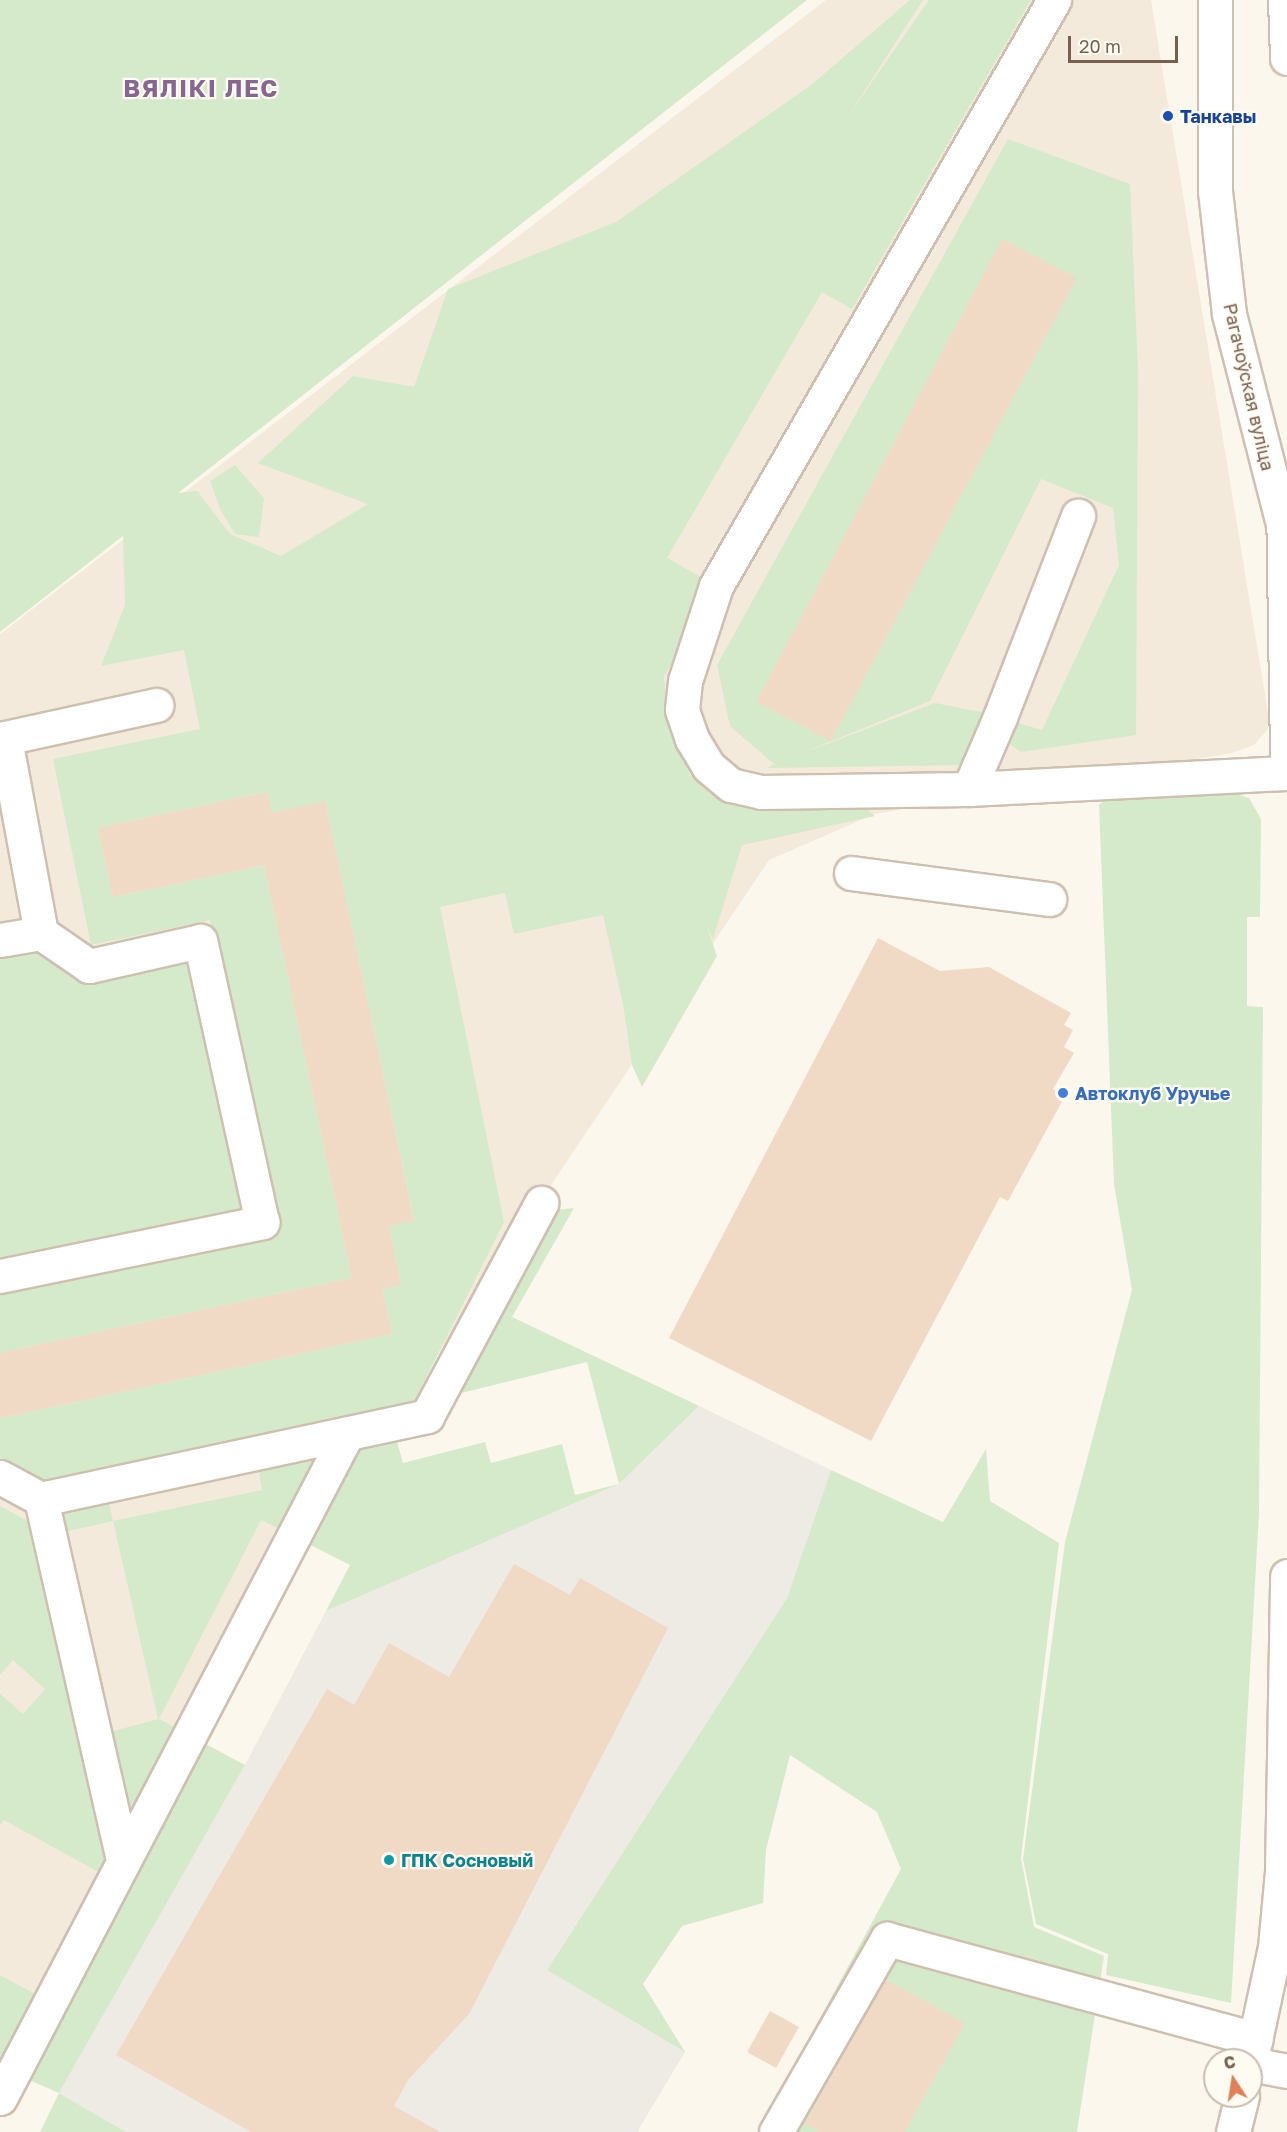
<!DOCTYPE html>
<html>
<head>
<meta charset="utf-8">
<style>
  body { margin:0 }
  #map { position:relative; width:1287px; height:2132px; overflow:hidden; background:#fcf7ec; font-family:"Golos Text",sans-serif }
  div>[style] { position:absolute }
  .residential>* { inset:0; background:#f3eadb }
  .industrial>* { inset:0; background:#eeeae4 }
  .green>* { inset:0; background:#d5eaca }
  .building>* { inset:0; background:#f0dac5 }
  .roads { filter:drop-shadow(2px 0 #cec0b1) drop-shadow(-2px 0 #cec0b1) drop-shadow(0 2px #cec0b1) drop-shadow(0 -2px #cec0b1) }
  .minor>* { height:33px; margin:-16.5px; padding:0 16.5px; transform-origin:16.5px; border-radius:16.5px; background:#fff }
  .dots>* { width:16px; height:16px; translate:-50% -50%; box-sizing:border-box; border:3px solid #fefbf3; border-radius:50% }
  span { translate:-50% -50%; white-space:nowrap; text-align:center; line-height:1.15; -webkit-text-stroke:4.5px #fefbf3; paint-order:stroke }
  .transit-label { font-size:18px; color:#164399; font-weight:700 }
  .left { translate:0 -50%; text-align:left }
  .street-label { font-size:18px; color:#77604f }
  .shop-label { font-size:18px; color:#366cbe; font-weight:700 }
  .culture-label { font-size:18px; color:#0d838f; font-weight:700 }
  .district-label { font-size:24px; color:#876792; font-weight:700; letter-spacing:1.5px }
  .north { position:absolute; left:1203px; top:2048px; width:60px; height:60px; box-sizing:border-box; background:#fefbf3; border:2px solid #c8bdb1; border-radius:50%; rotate:348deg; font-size:16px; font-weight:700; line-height:24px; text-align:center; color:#77604f }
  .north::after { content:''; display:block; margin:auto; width:21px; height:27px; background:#df8158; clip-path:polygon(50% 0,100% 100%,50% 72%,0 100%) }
  .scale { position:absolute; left:1068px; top:36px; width:110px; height:27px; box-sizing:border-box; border:3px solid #77604f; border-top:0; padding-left:8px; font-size:18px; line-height:21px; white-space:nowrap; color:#77604f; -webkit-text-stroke:4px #fefbf3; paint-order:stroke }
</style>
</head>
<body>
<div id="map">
  <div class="residential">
    <i style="clip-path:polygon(826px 0,1151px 0,1269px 719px,1267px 730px,1254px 745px,1232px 753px,875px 814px,769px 860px,411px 1394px,335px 1416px,0 2073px,0 634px)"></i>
  </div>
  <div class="industrial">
    <i style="clip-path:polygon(699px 1406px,831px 1470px,787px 1598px,547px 1970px,685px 2052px,637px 2132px,126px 2132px,59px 2093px,245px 1765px,326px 1611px,619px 1484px)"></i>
  </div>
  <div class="green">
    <i style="clip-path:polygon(0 0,807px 0,178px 493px,197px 491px,230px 534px,281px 556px,368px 504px,258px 463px,353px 376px,414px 387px,448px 289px,616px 222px,811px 85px,910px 0,923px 0,849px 115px,929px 0,1031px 0,852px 309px,822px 292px,667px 558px,717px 586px,664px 676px,666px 706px,676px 744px,690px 775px,714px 797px,757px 805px,861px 805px,875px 816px,742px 845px,713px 939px,706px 924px,717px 956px,642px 1087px,632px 1065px,623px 1004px,603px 915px,514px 934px,505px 893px,440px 907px,504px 1222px,414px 1402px,41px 1481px,0 1458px,0 1418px,392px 1334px,382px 1289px,401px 1285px,389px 1226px,414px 1220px,325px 802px,272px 813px,267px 792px,98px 828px,113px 897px,264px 865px,352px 1278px,0 1353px,0 1294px,279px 1234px,210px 920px,91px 945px,53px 759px,200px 729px,184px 650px,101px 666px,125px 605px,123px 536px,0 632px)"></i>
    <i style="clip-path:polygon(1008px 139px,1130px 184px,1138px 372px,1136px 735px,1021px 752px,1010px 744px,1014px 722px,1042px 730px,1119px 565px,1113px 508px,1041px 479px,930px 701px,795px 756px,935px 703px,991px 714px,961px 765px,767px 768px,774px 764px,730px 726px,717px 665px)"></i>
    <i style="clip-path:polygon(235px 465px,264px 498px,259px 537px,235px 534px,220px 509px,210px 481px)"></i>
    <i style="clip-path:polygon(1229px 792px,1249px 798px,1261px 819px,1260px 917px,1247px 917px,1247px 1006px,1263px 1007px,1259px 1513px,1231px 2003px,1106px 1975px,1108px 1954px,1036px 1924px,1023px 1859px,1065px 1542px,1132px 1290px,1114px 1184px,1099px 805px,1106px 799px)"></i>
    <i style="clip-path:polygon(41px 933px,90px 966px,200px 941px,262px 1222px,0 1276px,0 940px)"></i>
    <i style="clip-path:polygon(574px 1208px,512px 1317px,699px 1406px,619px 1484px,326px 1611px,350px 1565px,261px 1520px,159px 1719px,245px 1765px,59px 2093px,126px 2132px,40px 2132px,59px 2093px,13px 2073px,0 2096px,0 1975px,50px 2002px,113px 1880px,4px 1820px,0 1825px,0 1694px,23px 1714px,45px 1689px,13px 1660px,0 1675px,0 1506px,28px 1521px,97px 1810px,95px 1736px,158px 1719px,113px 1521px,50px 1535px,41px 1499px,105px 1486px,113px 1521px,262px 1490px,256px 1453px,392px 1424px,403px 1463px,485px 1442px,491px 1463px,562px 1444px,575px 1495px,619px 1484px,587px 1362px,437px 1399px,536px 1212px)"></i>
    <i style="clip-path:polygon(986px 1449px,990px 1501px,1059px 1543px,1021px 1858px,1034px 1927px,1104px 1956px,1077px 2132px,758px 2132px,901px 1869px,877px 1812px,790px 1755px,766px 1850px,763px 1903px,682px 1926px,643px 1984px,685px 2052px,547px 1970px,787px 1598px,831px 1470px,943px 1522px)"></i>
  </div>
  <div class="building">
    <i style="clip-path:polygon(1002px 239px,1077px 278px,831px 741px,756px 702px)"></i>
    <i style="clip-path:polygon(267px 792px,272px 813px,325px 801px,414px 1221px,389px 1226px,401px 1285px,382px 1289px,392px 1334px,0 1418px,0 1353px,352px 1278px,264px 865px,113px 897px,98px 828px)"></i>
    <i style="clip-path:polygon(878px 938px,940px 971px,989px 967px,1071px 1013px,1064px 1025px,1073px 1030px,1064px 1047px,1074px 1053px,1053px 1089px,1065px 1096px,1008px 1201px,1000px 1197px,871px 1441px,669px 1338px)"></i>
    <i style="clip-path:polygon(514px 1564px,570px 1595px,580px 1578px,668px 1628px,469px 2014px,408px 2080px,394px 2106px,440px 2132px,251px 2132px,116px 2055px,327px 1689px,354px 1705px,389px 1643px,449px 1677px)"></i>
    <i style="clip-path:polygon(884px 1979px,965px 2023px,905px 2132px,819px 2132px,805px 2124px)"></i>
    <i style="clip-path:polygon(770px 2011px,799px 2027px,776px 2068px,747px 2052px)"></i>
  </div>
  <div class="roads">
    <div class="minor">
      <i style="left:1054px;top:0;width:676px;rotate:119.98deg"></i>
      <i style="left:716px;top:586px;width:100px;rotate:108.1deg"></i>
      <i style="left:685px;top:681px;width:29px;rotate:96deg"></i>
      <i style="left:682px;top:710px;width:31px;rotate:71deg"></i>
      <i style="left:692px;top:739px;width:31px;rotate:59deg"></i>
      <i style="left:708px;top:766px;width:30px;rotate:40deg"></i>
      <i style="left:731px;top:785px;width:31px;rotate:13deg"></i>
      <i style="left:761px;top:792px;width:208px;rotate:-0.8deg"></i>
      <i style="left:969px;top:789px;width:318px;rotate:-2.9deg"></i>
      <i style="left:1215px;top:0;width:191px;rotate:90deg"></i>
      <i style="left:1215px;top:191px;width:124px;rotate:83.5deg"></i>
      <i style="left:1229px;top:314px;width:214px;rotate:75.6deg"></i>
      <i style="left:1285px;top:0;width:58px;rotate:88deg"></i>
      <i style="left:1283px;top:500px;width:256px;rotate:89.1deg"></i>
      <i style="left:969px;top:789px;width:78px;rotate:-66.7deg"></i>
      <i style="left:1000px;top:717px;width:216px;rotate:-68.8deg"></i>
      <i style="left:851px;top:873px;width:200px;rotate:7.5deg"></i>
      <i style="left:0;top:940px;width:42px;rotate:-9.7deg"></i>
      <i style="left:41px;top:933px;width:198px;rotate:-100.5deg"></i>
      <i style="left:5px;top:738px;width:155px;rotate:-12.3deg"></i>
      <i style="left:0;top:1276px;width:268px;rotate:-11.6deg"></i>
      <i style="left:262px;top:1222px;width:288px;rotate:-102.4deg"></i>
      <i style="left:200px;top:941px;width:114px;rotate:167.3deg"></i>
      <i style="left:89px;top:966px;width:58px;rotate:-145.5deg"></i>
      <i style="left:0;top:1477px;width:47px;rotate:28.2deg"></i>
      <i style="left:41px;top:1499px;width:395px;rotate:-12.1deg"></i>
      <i style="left:427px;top:1416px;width:242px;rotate:-61.8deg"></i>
      <i style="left:41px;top:1499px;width:371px;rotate:77.2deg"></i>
      <i style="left:1251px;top:2059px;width:115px;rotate:-77.9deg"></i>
      <i style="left:1275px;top:1947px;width:76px;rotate:-84.7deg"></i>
      <i style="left:1282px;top:1871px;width:295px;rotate:-89deg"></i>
      <i style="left:1251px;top:2064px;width:37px;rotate:11deg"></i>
      <i style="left:0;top:2098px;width:749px;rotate:-62.41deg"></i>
      <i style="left:776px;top:2132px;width:223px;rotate:-60.1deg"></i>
      <i style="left:887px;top:1939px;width:382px;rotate:15.2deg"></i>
      <i style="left:1233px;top:2132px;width:37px;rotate:-76deg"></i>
    </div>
  </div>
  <div class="dots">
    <i style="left:1168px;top:116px;background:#1a4fb4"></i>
    <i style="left:1063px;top:1093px;background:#3f7fe0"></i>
    <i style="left:389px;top:1860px;background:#0f9aa8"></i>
  </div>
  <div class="transit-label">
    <span class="left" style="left:1180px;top:116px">Танкавы</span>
  </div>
  <div class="street-label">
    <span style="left:1249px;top:387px;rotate:77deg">Рагачоўская вуліца</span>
  </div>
  <div class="shop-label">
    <span class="left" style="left:1075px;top:1093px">Автоклуб Уручье</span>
  </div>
  <div class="culture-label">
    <span class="left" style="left:401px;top:1860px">ГПК Сосновый</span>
  </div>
  <div class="district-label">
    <span style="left:201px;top:88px">ВЯЛІКІ ЛЕС</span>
  </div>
  <div class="north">С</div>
  <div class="scale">20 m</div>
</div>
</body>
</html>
